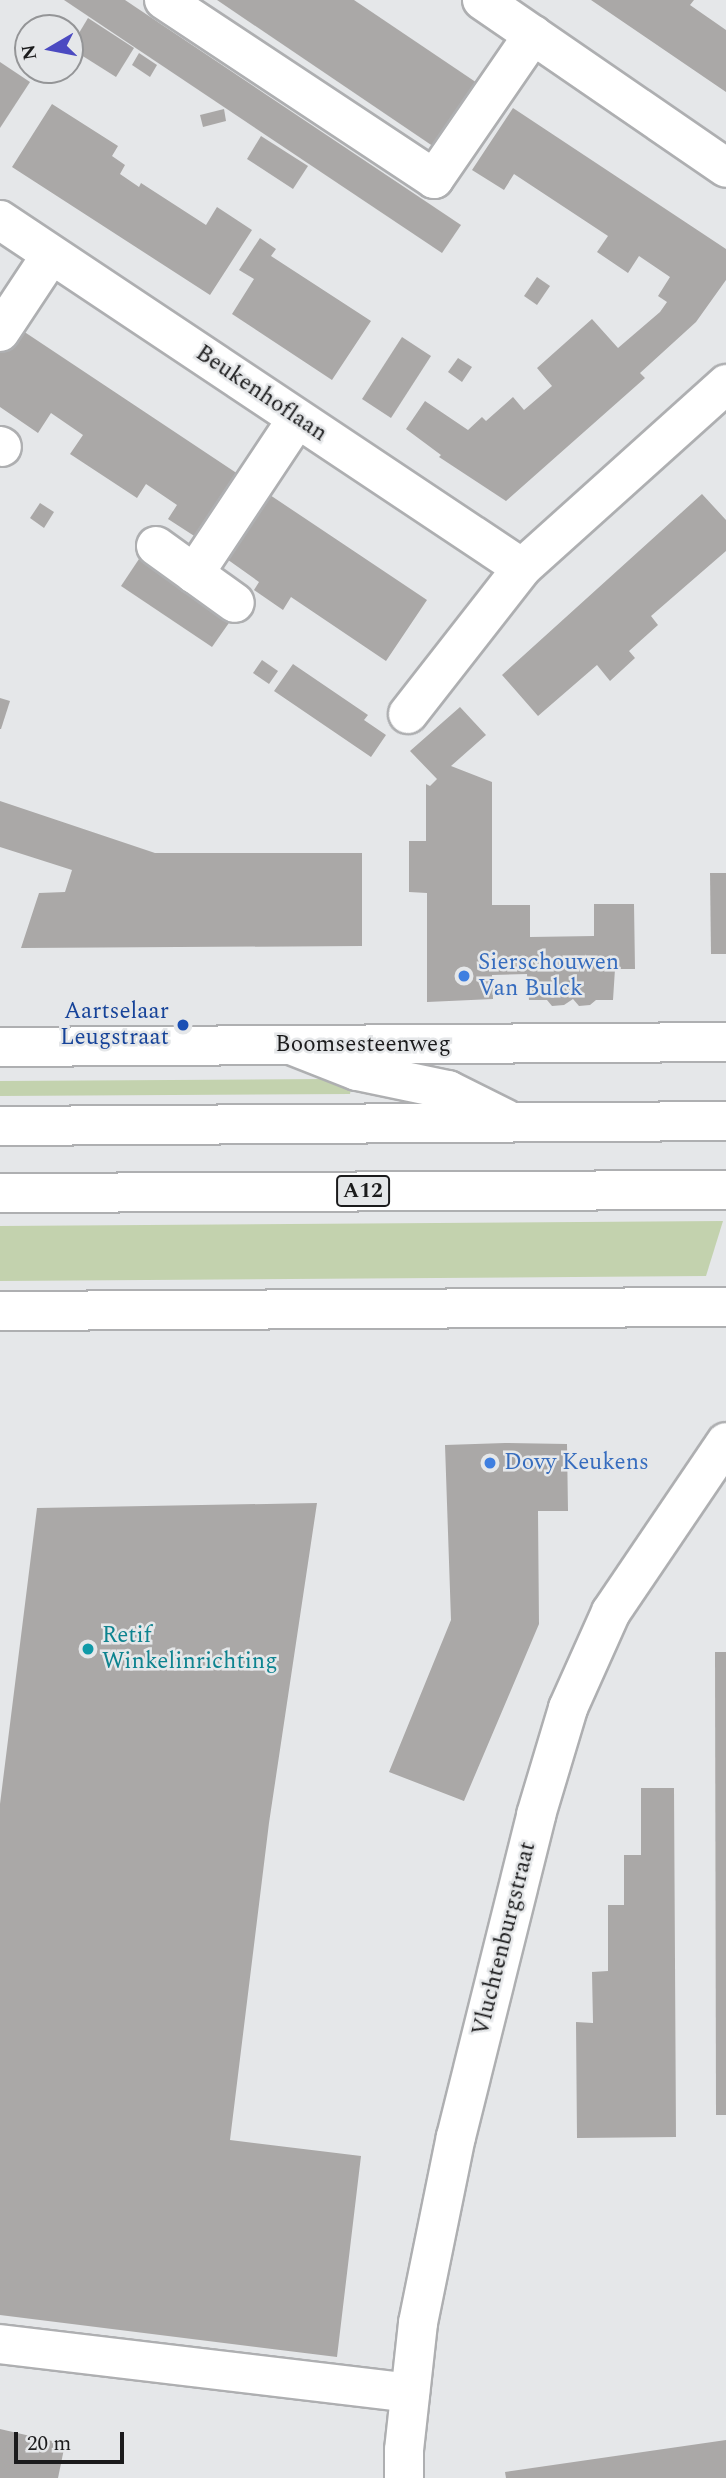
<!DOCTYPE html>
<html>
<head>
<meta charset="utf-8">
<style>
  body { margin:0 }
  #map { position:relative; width:726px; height:2478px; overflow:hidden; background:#e5e7e9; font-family:Spectral,serif }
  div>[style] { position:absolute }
  .green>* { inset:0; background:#c3d2ae }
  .building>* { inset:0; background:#aaa8a7 }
  .roads { filter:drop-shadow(2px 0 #aeafb1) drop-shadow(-2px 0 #aeafb1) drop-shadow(0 2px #aeafb1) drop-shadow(0 -2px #aeafb1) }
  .minor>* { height:38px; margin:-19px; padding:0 19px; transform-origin:19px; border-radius:19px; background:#fff }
  .major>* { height:38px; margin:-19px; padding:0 19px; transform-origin:19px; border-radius:19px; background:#fff }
  .highway>* { height:38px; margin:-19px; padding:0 19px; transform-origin:19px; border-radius:19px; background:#fff }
  .dots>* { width:19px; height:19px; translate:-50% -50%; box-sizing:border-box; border:4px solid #e5e7e9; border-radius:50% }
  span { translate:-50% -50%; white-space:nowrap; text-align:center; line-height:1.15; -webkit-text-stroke:5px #e5e7e9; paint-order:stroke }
  .shield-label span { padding:2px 5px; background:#e5e7e9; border:2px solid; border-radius:5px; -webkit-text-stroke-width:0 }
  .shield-label { font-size:21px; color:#1b1b1c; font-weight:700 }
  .street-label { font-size:23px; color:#1b1b1c }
  .shop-label { font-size:23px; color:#366cbe }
  .left { translate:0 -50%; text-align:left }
  .transit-label { font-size:23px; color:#164399 }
  .right { translate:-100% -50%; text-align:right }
  .culture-label { font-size:23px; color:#0d838f }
  .north { position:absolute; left:14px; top:14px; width:70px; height:70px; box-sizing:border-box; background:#e5e7e9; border:2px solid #949597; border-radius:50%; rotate:260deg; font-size:19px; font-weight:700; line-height:28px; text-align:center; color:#1b1b1c }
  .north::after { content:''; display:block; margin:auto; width:24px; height:32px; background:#4b4ac1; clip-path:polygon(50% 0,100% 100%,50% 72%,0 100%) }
  .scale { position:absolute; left:14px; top:2432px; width:110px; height:32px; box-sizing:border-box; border:4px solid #1b1b1c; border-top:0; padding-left:9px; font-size:21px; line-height:24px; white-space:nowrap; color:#1b1b1c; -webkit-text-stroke:5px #e5e7e9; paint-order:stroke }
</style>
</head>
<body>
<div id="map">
  <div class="green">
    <i style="clip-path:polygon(324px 1079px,352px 1083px,350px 1094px,0 1096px,0 1081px)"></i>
    <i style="clip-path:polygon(723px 1221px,706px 1276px,0 1281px,0 1226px)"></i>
  </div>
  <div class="building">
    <i style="clip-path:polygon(64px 0,125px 0,461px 225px,442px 253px)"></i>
    <i style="clip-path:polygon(217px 0,354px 0,489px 91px,446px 155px)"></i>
    <i style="clip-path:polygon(591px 0,694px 0,690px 5px,726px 30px,726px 92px)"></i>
    <i style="clip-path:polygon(88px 18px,134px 48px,116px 77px,70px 48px)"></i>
    <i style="clip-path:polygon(139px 53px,157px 65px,150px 77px,132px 65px)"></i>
    <i style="clip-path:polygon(0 62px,30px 82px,0 128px)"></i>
    <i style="clip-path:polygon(52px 104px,118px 146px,112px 156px,125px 165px,120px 174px,139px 187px,141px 183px,206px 225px,217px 207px,252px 230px,210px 295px,12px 167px)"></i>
    <i style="clip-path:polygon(513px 108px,726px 249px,726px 280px,696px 322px,640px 373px,645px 378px,506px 501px,439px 457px,441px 455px,406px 429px,425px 401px,468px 430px,482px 417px,486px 421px,513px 397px,524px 410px,552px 386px,537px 368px,592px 319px,618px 348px,660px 312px,667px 302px,658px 296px,670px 277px,639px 256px,628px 273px,597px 252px,608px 236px,514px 174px,504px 190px,472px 170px)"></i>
    <i style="clip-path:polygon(224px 109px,226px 121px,203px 127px,200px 115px)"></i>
    <i style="clip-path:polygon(261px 136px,308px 166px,293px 189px,247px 159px)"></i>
    <i style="clip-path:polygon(260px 238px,276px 249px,271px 256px,371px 321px,332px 380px,232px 314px,254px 279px,239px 270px)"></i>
    <i style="clip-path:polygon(537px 277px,550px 286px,537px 305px,524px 296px)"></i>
    <i style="clip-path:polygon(14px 325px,244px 478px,202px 541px,168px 519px,177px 505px,146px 484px,137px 498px,70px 454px,83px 435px,51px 413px,38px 433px,0 407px,0 346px)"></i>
    <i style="clip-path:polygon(402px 337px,431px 356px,391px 418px,362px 399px)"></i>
    <i style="clip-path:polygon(458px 358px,472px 367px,462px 382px,448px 372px)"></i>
    <i style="clip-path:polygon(267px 493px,427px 600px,386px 661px,291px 597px,283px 610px,254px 590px,259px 582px,224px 557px)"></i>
    <i style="clip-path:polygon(702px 494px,726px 520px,726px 551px,651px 616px,658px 625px,629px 651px,635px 658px,610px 681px,597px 665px,538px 716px,502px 675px)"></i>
    <i style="clip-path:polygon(40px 503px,54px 512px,44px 528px,30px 518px)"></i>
    <i style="clip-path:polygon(139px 559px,231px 620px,212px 647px,121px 586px)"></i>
    <i style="clip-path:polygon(262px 660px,278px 671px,269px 684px,253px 673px)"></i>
    <i style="clip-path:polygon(293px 664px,368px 715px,364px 720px,386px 735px,371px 757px,274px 691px)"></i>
    <i style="clip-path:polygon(0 698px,10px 701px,1px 729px,0 729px)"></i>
    <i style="clip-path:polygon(460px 707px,486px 735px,451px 766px,492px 782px,492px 905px,530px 905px,530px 937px,594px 936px,594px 904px,634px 904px,635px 969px,615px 969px,613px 1000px,596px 1000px,590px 1005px,579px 1006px,573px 999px,564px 1005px,552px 1006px,547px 1000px,529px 1000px,527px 974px,492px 975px,493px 999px,427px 1002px,427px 893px,409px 892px,409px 841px,426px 841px,426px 784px,430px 786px,437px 779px,410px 751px)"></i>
    <i style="clip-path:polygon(0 801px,155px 853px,362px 853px,362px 946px,21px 948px,39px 893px,65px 892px,72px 870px,0 847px)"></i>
    <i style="clip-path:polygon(710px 873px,726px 873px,726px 954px,711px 954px)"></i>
    <i style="clip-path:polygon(505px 1443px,567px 1444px,568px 1511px,538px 1511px,539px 1624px,464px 1801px,389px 1772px,451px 1620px,445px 1445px)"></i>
    <i style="clip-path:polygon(317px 1503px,269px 1823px,230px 2140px,361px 2156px,337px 2357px,0 2315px,0 1804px,37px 1508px)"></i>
    <i style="clip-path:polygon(715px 1652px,726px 1652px,726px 2115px,716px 2115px)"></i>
    <i style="clip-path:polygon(641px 1788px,674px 1788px,676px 2137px,577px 2138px,576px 2022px,593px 2023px,592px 1972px,608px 1971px,608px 1905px,624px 1905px,624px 1855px,641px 1855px)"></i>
    <i style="clip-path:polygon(0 2429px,65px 2444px,58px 2478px,0 2478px)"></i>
    <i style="clip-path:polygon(726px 2440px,726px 2478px,506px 2478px,505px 2472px)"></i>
  </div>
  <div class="roads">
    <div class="minor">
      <i style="left:164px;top:0;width:324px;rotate:33.5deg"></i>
      <i style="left:434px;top:179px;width:175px;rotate:-55.5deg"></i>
      <i style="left:482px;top:0;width:296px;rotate:34.5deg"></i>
      <i style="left:0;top:220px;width:627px;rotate:33.69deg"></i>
      <i style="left:0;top:332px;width:92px;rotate:-56.5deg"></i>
      <i style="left:0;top:446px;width:2px;rotate:27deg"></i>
      <i style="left:156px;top:546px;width:97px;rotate:35.8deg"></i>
      <i style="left:194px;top:574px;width:186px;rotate:-56.4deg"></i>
      <i style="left:408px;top:714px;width:185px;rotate:-52deg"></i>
      <i style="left:522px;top:568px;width:275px;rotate:-42deg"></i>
      <i style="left:0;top:2344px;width:413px;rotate:6.8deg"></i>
      <i style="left:404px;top:2478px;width:28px;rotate:-90deg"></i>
      <i style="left:404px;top:2450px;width:128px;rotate:-83.7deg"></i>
      <i style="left:418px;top:2323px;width:190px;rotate:-78.5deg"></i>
      <i style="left:456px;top:2137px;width:332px;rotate:-76deg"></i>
      <i style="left:536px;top:1815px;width:112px;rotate:-73.3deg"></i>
      <i style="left:568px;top:1708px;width:105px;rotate:-65.9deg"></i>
      <i style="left:611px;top:1612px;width:205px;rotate:-55.9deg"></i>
    </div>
    <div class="major">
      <i style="left:0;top:1047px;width:726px;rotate:-0.39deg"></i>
      <i style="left:0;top:1311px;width:726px;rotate:-0.32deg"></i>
    </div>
    <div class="highway">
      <i style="left:291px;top:1045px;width:71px;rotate:21.5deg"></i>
      <i style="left:357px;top:1071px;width:93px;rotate:11.8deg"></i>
      <i style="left:448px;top:1090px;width:65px;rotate:26.6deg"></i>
      <i style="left:0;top:1126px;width:726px;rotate:-0.39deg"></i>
      <i style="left:0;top:1193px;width:726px;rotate:-0.24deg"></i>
    </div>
  </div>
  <div class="dots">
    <i style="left:464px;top:976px;background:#3f7fe0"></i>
    <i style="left:183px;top:1025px;background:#1a4fb4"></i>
    <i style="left:490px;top:1463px;background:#3f7fe0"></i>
    <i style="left:88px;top:1649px;background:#0f9aa8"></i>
  </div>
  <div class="shield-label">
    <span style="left:363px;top:1191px">A12</span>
  </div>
  <div class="street-label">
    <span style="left:261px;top:394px;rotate:34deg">Beukenhoflaan</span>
    <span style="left:363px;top:1045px">Boomsesteenweg</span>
    <span style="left:505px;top:1939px;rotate:-76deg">Vluchtenburgstraat</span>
  </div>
  <div class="shop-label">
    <span class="left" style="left:478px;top:976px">Sierschouwen<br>Van Bulck</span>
    <span class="left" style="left:504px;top:1463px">Dovy Keukens</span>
  </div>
  <div class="transit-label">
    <span class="right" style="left:169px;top:1025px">Aartselaar<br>Leugstraat</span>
  </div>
  <div class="culture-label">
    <span class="left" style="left:102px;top:1649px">Retif<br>Winkelinrichting</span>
  </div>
  <div class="north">N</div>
  <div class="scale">20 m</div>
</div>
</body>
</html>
